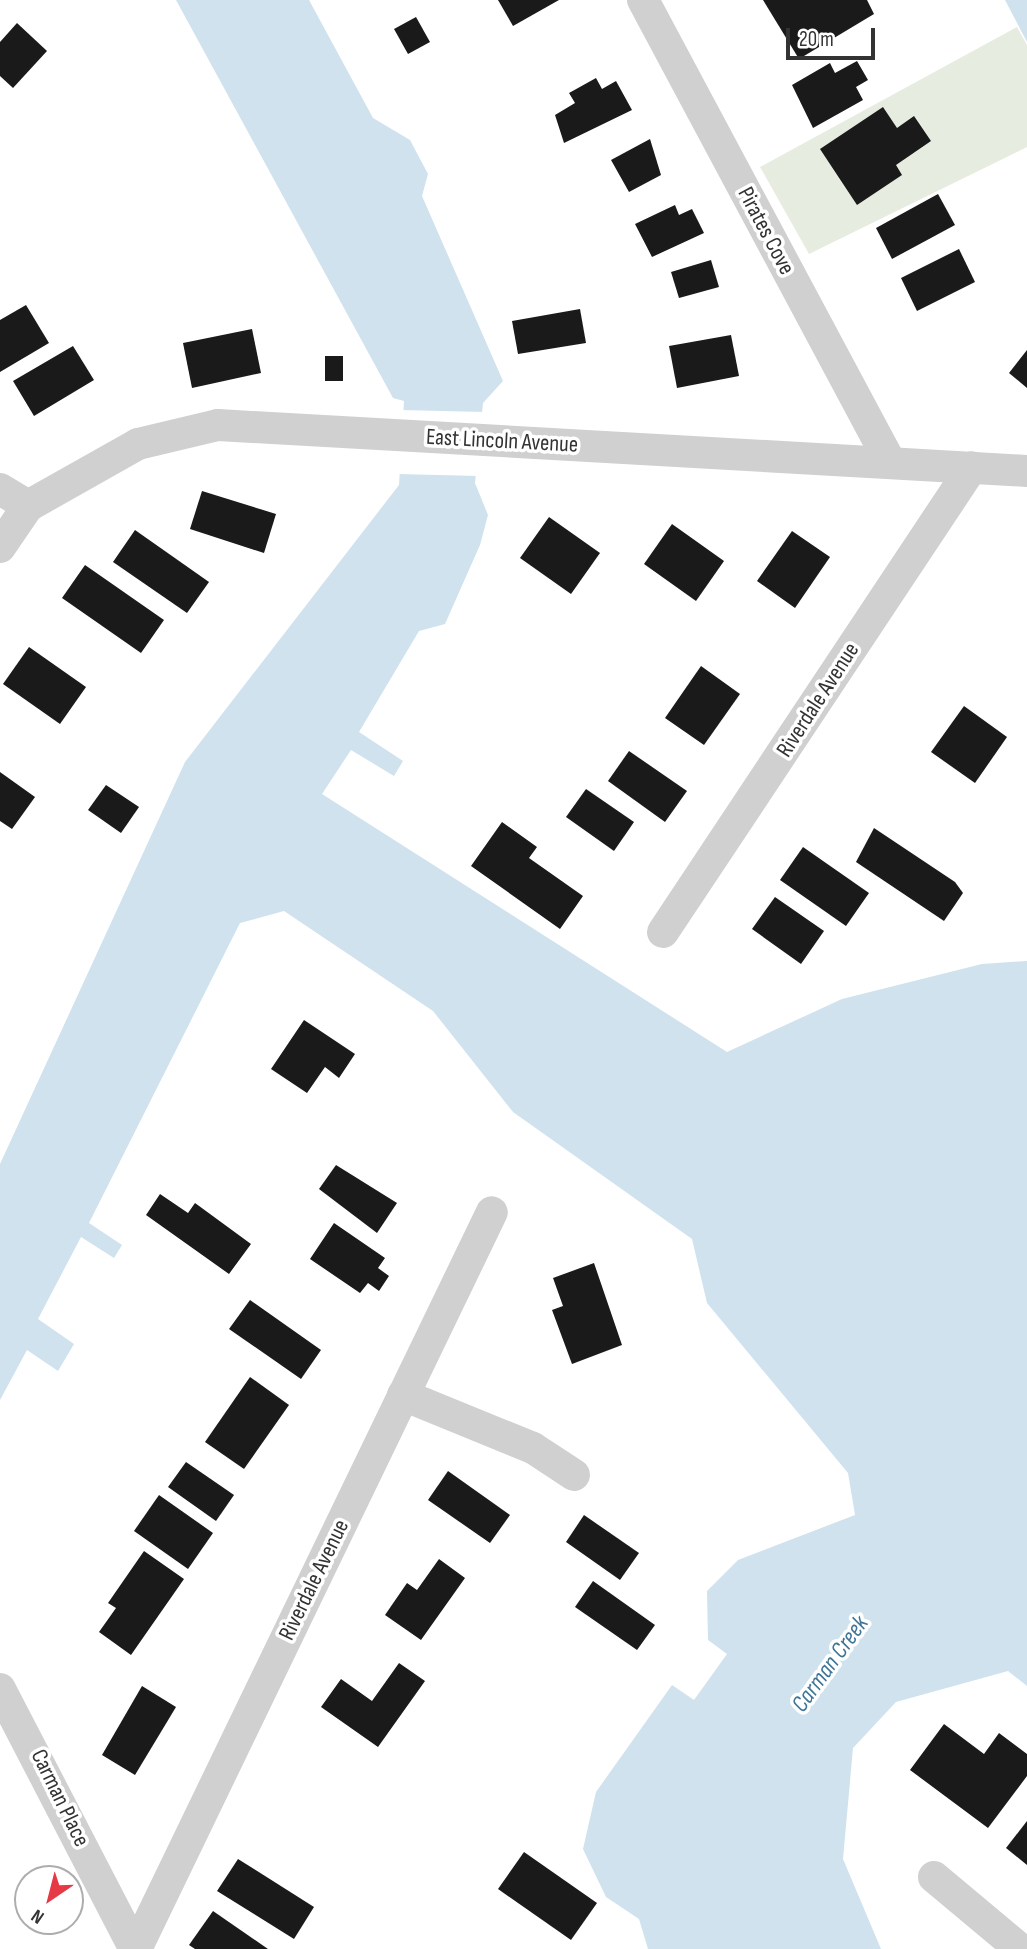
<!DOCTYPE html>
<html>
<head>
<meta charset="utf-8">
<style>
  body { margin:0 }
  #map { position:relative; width:1027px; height:1949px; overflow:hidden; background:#fff; font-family:"Sofia Sans Condensed",sans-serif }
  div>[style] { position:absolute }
  .green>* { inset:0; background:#e6ecdf }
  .water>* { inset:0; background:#cfe2ee }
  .pier>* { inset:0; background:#fff }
  .building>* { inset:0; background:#1a1a1a }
  .minor>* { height:32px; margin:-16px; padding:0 16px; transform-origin:16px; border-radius:16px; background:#d0d0d0 }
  span { translate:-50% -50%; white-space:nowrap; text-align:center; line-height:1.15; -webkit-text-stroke:7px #fff; paint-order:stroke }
  .street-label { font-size:23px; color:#333 }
  .water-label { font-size:24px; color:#3f7597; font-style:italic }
  .north { position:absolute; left:14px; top:1865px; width:70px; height:70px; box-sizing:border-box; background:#fff; border:2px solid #adadad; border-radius:50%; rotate:215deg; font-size:19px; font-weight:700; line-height:28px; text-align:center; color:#333 }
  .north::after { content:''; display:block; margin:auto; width:24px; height:32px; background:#e63946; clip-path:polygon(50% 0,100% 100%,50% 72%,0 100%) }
  .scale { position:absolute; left:786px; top:28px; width:89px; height:32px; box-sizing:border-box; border:4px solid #333; border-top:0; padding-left:9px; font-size:21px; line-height:24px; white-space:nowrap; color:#333; -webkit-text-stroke:5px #fff; paint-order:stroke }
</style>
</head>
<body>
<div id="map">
  <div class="green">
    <i style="clip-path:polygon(1017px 27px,1027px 45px,1027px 147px,809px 254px,760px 167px)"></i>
  </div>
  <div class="water">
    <i style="clip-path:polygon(176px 0,309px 0,373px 118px,410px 140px,428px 174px,422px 196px,503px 381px,483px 403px,475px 483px,488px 515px,480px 545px,445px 624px,419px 631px,359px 732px,403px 761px,394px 776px,351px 750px,322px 794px,727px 1052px,842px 999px,982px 964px,1027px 961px,1027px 1686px,1008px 1671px,896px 1702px,853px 1748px,843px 1859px,881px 1949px,648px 1949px,639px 1919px,606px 1897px,583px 1849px,596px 1792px,672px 1685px,694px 1700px,727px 1654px,708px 1640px,707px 1591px,738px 1560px,855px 1515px,848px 1473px,707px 1303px,692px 1239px,513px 1112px,433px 1011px,284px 911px,240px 923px,89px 1223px,122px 1245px,114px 1258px,81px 1237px,38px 1319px,74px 1344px,58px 1371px,27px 1350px,0 1400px,0 1164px,185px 762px,399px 485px,404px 401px,393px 398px)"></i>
    <i style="clip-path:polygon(1005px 0,1027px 0,1027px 42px)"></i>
  </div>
  <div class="pier">
    <i style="clip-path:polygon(400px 410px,485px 412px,479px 476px,397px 474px)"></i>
  </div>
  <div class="building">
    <i style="clip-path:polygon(498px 0,559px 0,513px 26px)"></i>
    <i style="clip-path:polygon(763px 0,867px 0,874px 14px,799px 59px)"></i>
    <i style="clip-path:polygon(416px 17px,430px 42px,408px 54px,394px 29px)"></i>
    <i style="clip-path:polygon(17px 23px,47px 51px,13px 88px,0 76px,0 42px)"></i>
    <i style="clip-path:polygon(857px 61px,868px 80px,856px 87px,863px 100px,813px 128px,792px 85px,830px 63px,835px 73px)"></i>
    <i style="clip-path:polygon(596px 78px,602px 89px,616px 81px,632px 110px,564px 143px,555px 115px,575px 103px,569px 93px)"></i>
    <i style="clip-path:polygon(883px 107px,897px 128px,914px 116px,931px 141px,896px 165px,902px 175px,857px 205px,820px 149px)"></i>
    <i style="clip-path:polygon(650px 139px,661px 175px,629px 192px,611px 160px)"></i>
    <i style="clip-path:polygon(938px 194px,955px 225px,892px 259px,876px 228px)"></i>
    <i style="clip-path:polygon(675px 205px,679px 215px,692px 209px,704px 233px,652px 257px,635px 224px)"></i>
    <i style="clip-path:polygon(959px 249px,975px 282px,917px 311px,901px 278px)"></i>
    <i style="clip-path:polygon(711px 260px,719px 287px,679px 298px,671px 272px)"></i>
    <i style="clip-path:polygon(26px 305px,49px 343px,0 372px,0 320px)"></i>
    <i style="clip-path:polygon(580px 309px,586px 343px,518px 354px,512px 321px)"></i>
    <i style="clip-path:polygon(252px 329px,261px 373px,192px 388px,183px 343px)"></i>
    <i style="clip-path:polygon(731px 335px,739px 376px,677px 388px,669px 346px)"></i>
    <i style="clip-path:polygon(73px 346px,94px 380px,34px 416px,13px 381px)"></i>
    <i style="clip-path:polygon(1027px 350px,1027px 388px,1009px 373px)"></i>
    <i style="clip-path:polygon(325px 356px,343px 356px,343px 381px,325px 381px)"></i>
    <i style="clip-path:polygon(202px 491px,276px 514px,264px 553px,190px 529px)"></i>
    <i style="clip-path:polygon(549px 517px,600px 553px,571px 594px,520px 558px)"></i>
    <i style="clip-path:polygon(672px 524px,724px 561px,696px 601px,644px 564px)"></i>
    <i style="clip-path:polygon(135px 530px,209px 582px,187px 613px,113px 562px)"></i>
    <i style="clip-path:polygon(792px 531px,830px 557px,795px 608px,757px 581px)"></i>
    <i style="clip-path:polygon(85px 565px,164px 620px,141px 653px,62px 598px)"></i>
    <i style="clip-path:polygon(29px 647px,86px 687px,60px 724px,3px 684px)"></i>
    <i style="clip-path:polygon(701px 666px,740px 694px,704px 745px,665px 718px)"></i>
    <i style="clip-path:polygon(964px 706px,1007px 737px,975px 783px,931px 752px)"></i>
    <i style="clip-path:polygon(629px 751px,687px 791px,665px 822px,608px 781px)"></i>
    <i style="clip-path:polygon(0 772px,35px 797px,12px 829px,0 821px)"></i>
    <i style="clip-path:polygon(106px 785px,139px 807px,121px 833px,88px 810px)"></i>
    <i style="clip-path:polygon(586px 789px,634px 822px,614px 851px,566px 817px)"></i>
    <i style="clip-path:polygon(502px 822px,537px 847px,529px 858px,583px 896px,560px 929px,471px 866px)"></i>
    <i style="clip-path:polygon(874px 828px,955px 882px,963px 893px,944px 921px,856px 862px)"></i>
    <i style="clip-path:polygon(803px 847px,869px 893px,846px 926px,780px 880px)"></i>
    <i style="clip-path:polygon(775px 897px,824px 931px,801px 964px,752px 929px)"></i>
    <i style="clip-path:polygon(304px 1020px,355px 1054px,339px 1078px,325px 1067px,307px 1093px,271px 1069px)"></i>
    <i style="clip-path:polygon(336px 1165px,397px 1203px,377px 1233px,319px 1189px)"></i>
    <i style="clip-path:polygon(160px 1194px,188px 1213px,195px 1203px,251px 1244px,229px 1274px,146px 1215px)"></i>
    <i style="clip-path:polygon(334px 1223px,385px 1258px,378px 1268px,389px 1276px,379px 1291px,368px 1283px,360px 1293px,310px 1259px)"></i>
    <i style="clip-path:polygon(594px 1263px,622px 1345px,572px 1364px,552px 1310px,563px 1306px,553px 1278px)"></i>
    <i style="clip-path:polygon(250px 1300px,321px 1350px,301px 1379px,229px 1329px)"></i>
    <i style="clip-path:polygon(250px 1377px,289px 1405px,244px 1469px,205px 1442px)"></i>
    <i style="clip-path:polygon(186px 1462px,234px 1495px,216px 1521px,168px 1487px)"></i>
    <i style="clip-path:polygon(448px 1471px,510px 1515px,490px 1543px,428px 1500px)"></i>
    <i style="clip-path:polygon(159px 1495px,213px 1533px,188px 1569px,134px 1531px)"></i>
    <i style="clip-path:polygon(584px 1515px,639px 1553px,620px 1580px,566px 1542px)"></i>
    <i style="clip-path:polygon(144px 1551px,184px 1579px,131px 1655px,99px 1632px,116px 1608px,108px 1603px)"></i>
    <i style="clip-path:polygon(439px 1559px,465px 1578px,421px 1640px,385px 1615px,407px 1583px,417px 1590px)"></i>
    <i style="clip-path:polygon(593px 1581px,655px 1625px,637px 1650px,575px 1607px)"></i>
    <i style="clip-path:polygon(399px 1663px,425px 1681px,378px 1747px,321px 1707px,341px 1679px,372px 1701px)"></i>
    <i style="clip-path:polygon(142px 1686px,176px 1707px,135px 1775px,102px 1755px)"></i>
    <i style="clip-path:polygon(944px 1724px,984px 1754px,999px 1733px,1027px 1754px,1027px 1776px,988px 1828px,910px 1770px)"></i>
    <i style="clip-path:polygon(1027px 1821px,1027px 1865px,1006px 1848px)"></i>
    <i style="clip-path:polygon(524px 1852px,597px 1903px,571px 1940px,498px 1889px)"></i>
    <i style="clip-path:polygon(238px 1859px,314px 1907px,294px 1939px,217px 1891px)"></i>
    <i style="clip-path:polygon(213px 1911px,268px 1949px,195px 1949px,189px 1945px)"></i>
  </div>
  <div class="minor">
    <i style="left:643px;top:0;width:524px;rotate:61.87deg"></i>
    <i style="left:0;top:489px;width:33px;rotate:31deg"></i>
    <i style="left:28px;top:506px;width:126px;rotate:-29.4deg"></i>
    <i style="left:138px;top:444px;width:82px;rotate:-13.4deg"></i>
    <i style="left:218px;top:425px;width:810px;rotate:3.25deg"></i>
    <i style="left:0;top:547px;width:50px;rotate:-55.7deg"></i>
    <i style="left:663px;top:932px;width:558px;rotate:-56.4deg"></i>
    <i style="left:403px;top:1395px;width:140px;rotate:22.2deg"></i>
    <i style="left:533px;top:1448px;width:49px;rotate:33.4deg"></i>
    <i style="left:0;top:1689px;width:293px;rotate:62.6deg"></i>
    <i style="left:934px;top:1877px;width:112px;rotate:39.9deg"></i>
    <i style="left:136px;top:1949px;width:818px;rotate:-64.22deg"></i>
  </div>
  <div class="street-label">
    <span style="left:766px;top:231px;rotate:62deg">Pirates Cove</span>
    <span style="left:502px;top:441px;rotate:3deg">East Lincoln Avenue</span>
    <span style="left:818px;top:700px;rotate:-57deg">Riverdale Avenue</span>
    <span style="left:314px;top:1580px;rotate:-64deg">Riverdale Avenue</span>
    <span style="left:60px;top:1798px;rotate:64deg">Carman Place</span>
  </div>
  <div class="water-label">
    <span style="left:830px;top:1664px;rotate:-54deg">Carman Creek</span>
  </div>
  <div class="north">N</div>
  <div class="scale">20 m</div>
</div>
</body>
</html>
